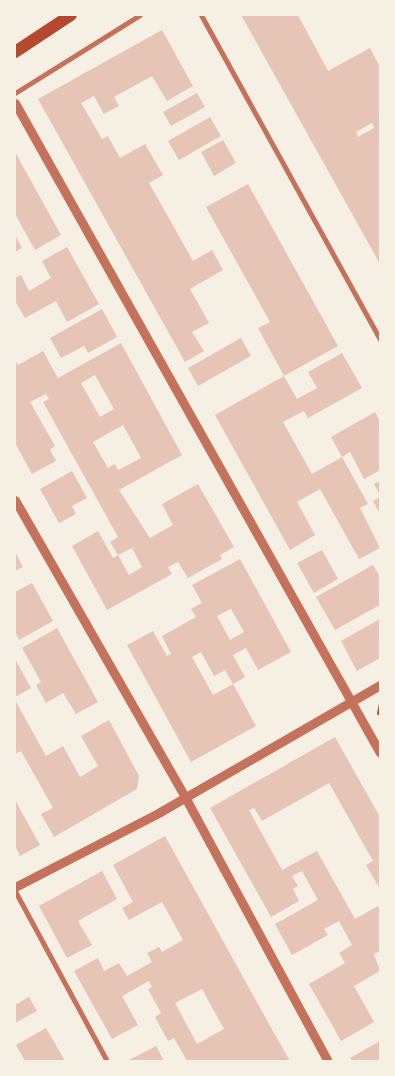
<!DOCTYPE html>
<html>
<head>
<meta charset="utf-8">
<style>
  body { margin:0 }
  #map { position:relative; width:395px; height:1076px; overflow:hidden; background:#f6efe4; font-family:Roboto,sans-serif }
  div>[style] { position:absolute }
  .building>* { inset:0; background:#e6c5b7 }
  .path>* { height:3px; margin:-1.5px; padding:0 1.5px; transform-origin:1.5px; border-radius:1.5px; background:#b5482f }
  .minor>* { height:5px; margin:-2.5px; padding:0 2.5px; transform-origin:2.5px; border-radius:2.5px; background:#c5725c }
  .tertiary>* { height:9px; margin:-4.5px; padding:0 4.5px; transform-origin:4.5px; border-radius:4.5px; background:#c5725c }
  .primary>* { height:12px; margin:-6px; padding:0 6px; transform-origin:6px; border-radius:6px; background:#b5482f }
  span { translate:-50% -50%; white-space:nowrap; text-align:center; line-height:1.15; -webkit-text-stroke:4px #f6efe4; paint-order:stroke }
  .frame { position:absolute; inset:0; border:16px solid #f6efe4; pointer-events:none }
</style>
</head>
<body>
<div id="map">
  <div class="building">
    <i style="clip-path:polygon(evenodd,241px 15px,298px 15px,328px 71px,370px 48px,380px 67px,380px 264px,241px 15px,372px 123px,374px 128px,358px 137px,356px 132px,372px 123px)"></i>
    <i style="clip-path:polygon(162px 30px,193px 86px,167px 101px,152px 76px,114px 97px,119px 106px,104px 114px,94px 96px,81px 103px,102px 139px,108px 136px,120px 158px,145px 144px,163px 175px,149px 183px,193px 261px,212px 250px,223px 270px,190px 289px,209px 323px,192px 332px,204px 351px,185px 362px,38px 99px)"></i>
    <i style="clip-path:polygon(197px 93px,205px 107px,171px 126px,163px 112px)"></i>
    <i style="clip-path:polygon(210px 117px,221px 136px,179px 160px,168px 141px)"></i>
    <i style="clip-path:polygon(223px 140px,236px 163px,214px 176px,201px 152px)"></i>
    <i style="clip-path:polygon(15px 152px,61px 235px,35px 250px,15px 214px)"></i>
    <i style="clip-path:polygon(248px 184px,338px 346px,284px 376px,297px 399px,317px 388px,308px 372px,342px 353px,362px 388px,308px 418px,304px 411px,283px 422px,312px 474px,342px 457px,368px 504px,360px 508px,380px 548px,359px 559px,320px 489px,297px 502px,315px 535px,290px 550px,215px 415px,284px 376px,258px 328px,270px 322px,206px 207px)"></i>
    <i style="clip-path:polygon(15px 235px,22px 248px,15px 252px)"></i>
    <i style="clip-path:polygon(67px 247px,99px 304px,67px 322px,56px 301px,25px 318px,15px 301px,15px 278px,21px 275px,29px 291px,51px 278px,42px 261px)"></i>
    <i style="clip-path:polygon(102px 309px,117px 337px,88px 353px,84px 346px,61px 358px,50px 338px)"></i>
    <i style="clip-path:polygon(241px 338px,251px 356px,198px 386px,188px 368px)"></i>
    <i style="clip-path:polygon(evenodd,121px 343px,182px 455px,119px 490px,150px 538px,173px 525px,162px 504px,198px 484px,234px 547px,220px 555px,222px 559px,188px 578px,178px 562px,168px 567px,172px 574px,107px 610px,72px 546px,98px 531px,113px 558px,118px 555px,129px 575px,142px 567px,132px 548px,118px 555px,110px 542px,118px 537px,43px 402px,49px 399px,46px 394px,30px 402px,55px 446px,50px 450px,56px 461px,32px 474px,15px 443px,15px 360px,18px 365px,43px 351px,58px 378px,121px 343px,95px 375px,114px 409px,100px 417px,81px 383px,95px 375px,121px 343px,123px 425px,141px 458px,118px 470px,115px 464px,108px 468px,93px 442px,123px 425px)"></i>
    <i style="clip-path:polygon(375px 412px,380px 421px,380px 470px,364px 479px,350px 452px,342px 457px,331px 437px)"></i>
    <i style="clip-path:polygon(72px 471px,87px 498px,72px 506px,76px 514px,59px 523px,40px 489px)"></i>
    <i style="clip-path:polygon(380px 481px,380px 495px,374px 484px)"></i>
    <i style="clip-path:polygon(380px 497px,380px 514px,373px 501px)"></i>
    <i style="clip-path:polygon(322px 550px,338px 579px,314px 593px,297px 563px)"></i>
    <i style="clip-path:polygon(15px 552px,23px 567px,15px 571px)"></i>
    <i style="clip-path:polygon(evenodd,240px 559px,291px 652px,258px 670px,246px 648px,233px 655px,245px 677px,233px 684px,225px 670px,214px 676px,201px 652px,192px 657px,213px 695px,233px 684px,256px 726px,191px 762px,127px 645px,153px 631px,167px 656px,171px 654px,162px 636px,196px 617px,191px 609px,202px 603px,192px 585px,240px 559px,231px 609px,244px 632px,230px 640px,217px 616px,231px 609px)"></i>
    <i style="clip-path:polygon(373px 565px,380px 577px,380px 605px,335px 630px,316px 597px)"></i>
    <i style="clip-path:polygon(32px 583px,53px 621px,19px 640px,15px 632px,15px 592px)"></i>
    <i style="clip-path:polygon(380px 619px,380px 658px,357px 671px,341px 641px)"></i>
    <i style="clip-path:polygon(57px 628px,98px 702px,76px 714px,63px 693px,46px 703px,36px 685px,41px 682px,22px 648px)"></i>
    <i style="clip-path:polygon(15px 659px,31px 688px,15px 697px)"></i>
    <i style="clip-path:polygon(15px 700px,46px 756px,63px 746px,80px 777px,98px 766px,81px 736px,109px 720px,139px 776px,137px 789px,54px 837px,41px 814px,53px 808px,21px 751px,15px 754px)"></i>
    <i style="clip-path:polygon(335px 737px,380px 817px,380px 889px,366px 865px,373px 861px,329px 783px,262px 821px,254px 808px,249px 810px,282px 870px,317px 851px,355px 919px,378px 906px,380px 910px,380px 951px,374px 954px,380px 971px,354px 986px,374px 1022px,341px 1041px,309px 984px,345px 963px,339px 953px,352px 945px,339px 921px,324px 929px,328px 935px,292px 955px,275px 924px,318px 900px,302px 871px,292px 876px,298px 886px,293px 889px,299px 901px,271px 917px,210px 808px)"></i>
    <i style="clip-path:polygon(15px 800px,40px 845px,20px 856px,15px 846px)"></i>
    <i style="clip-path:polygon(evenodd,165px 836px,274px 1033px,290px 1061px,187px 1061px,174px 1038px,168px 1041px,155px 1017px,161px 1013px,148px 989px,152px 987px,149px 981px,122px 996px,138px 1025px,112px 1039px,74px 971px,98px 958px,104px 971px,119px 963px,127px 976px,152px 962px,147px 953px,159px 947px,162px 952px,183px 940px,162px 902px,129px 920px,122px 908px,133px 902px,113px 865px,165px 836px,202px 989px,224px 1029px,197px 1044px,175px 1003px,202px 989px)"></i>
    <i style="clip-path:polygon(102px 871px,117px 899px,78px 921px,92px 945px,67px 958px,39px 906px)"></i>
    <i style="clip-path:polygon(29px 997px,37px 1011px,15px 1023px,15px 1005px)"></i>
    <i style="clip-path:polygon(46px 1028px,65px 1061px,25px 1061px,16px 1045px)"></i>
    <i style="clip-path:polygon(380px 1041px,380px 1061px,352px 1061px,350px 1058px)"></i>
    <i style="clip-path:polygon(156px 1046px,164px 1061px,127px 1061px)"></i>
  </div>
  <div class="path">
    <i style="left:378px;top:713px;width:10px;rotate:-79deg"></i>
  </div>
  <div class="minor">
    <i style="left:201px;top:15px;width:370px;rotate:61.1deg"></i>
    <i style="left:15px;top:93px;width:147px;rotate:-32deg"></i>
    <i style="left:15px;top:891px;width:193px;rotate:61.6deg"></i>
  </div>
  <div class="tertiary">
    <i style="left:15px;top:103px;width:745px;rotate:60.68deg"></i>
    <i style="left:15px;top:500px;width:342px;rotate:60.2deg"></i>
    <i style="left:185px;top:797px;width:300px;rotate:61.6deg"></i>
    <i style="left:15px;top:887px;width:163px;rotate:-27.3deg"></i>
    <i style="left:160px;top:812px;width:254px;rotate:-30deg"></i>
  </div>
  <div class="primary">
    <i style="left:15px;top:52px;width:67px;rotate:-33.5deg"></i>
  </div>
  <div class="frame"></div>
</div>
</body>
</html>
